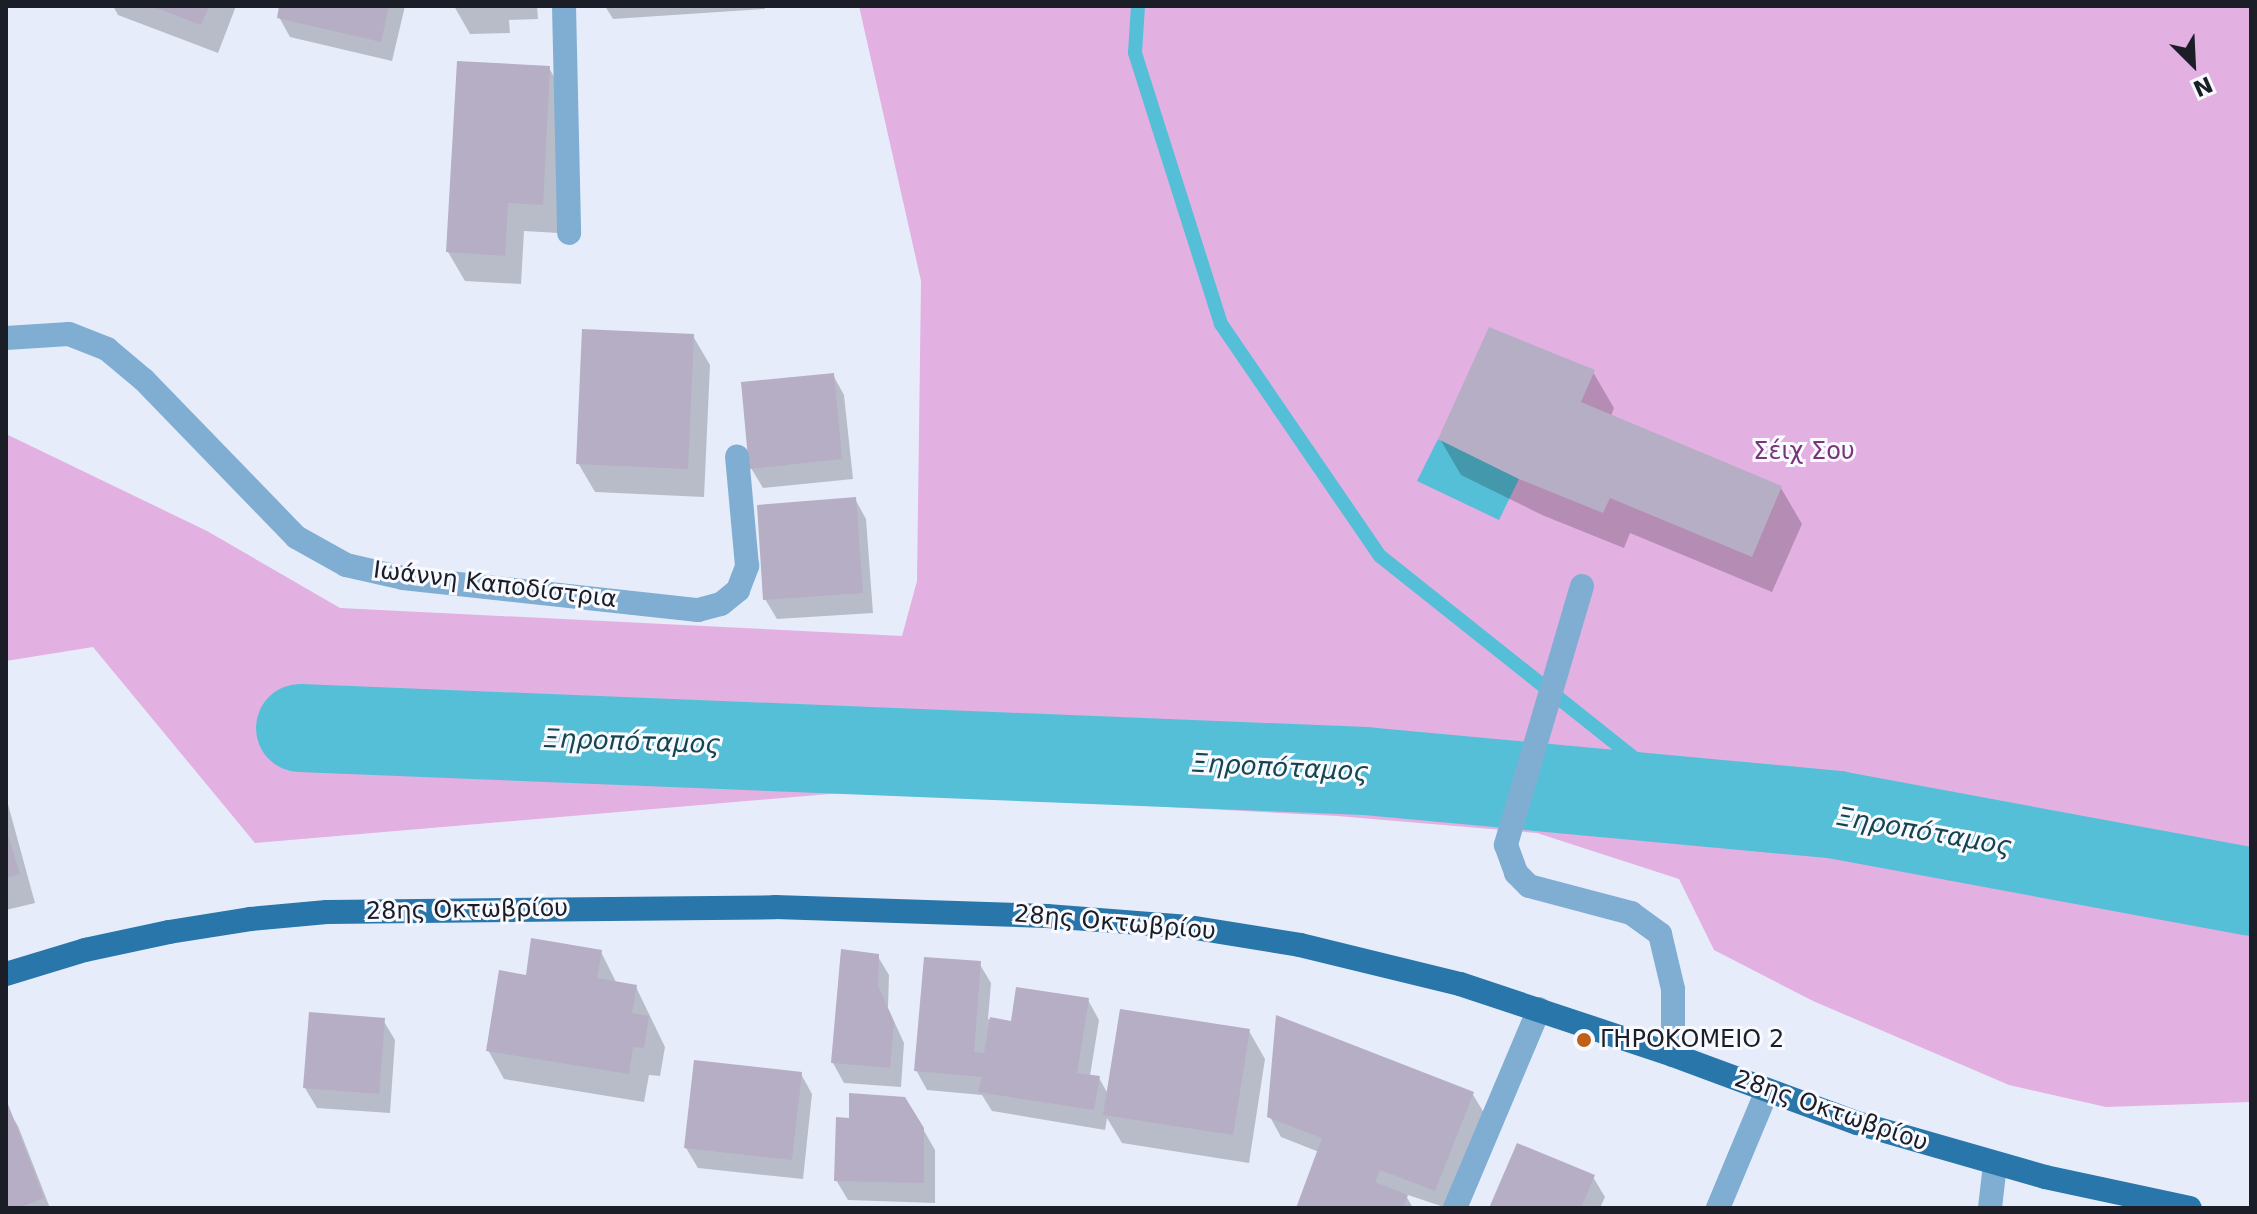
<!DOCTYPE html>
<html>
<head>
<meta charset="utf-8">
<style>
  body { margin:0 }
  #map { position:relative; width:2257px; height:1214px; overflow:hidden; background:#e7ecfb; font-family:"DejaVu Sans",sans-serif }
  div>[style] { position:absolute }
  .green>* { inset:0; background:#e3b0e2 }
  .water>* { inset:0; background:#55bfd7 }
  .shadow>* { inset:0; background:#0003 }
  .stream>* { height:14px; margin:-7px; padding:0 7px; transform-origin:7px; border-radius:7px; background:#55bfd7 }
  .river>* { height:88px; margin:-44px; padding:0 44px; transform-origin:44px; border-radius:44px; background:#55bfd7 }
  .building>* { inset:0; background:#b5aec5 }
  .minor>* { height:24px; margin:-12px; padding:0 12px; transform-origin:12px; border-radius:12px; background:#80aed3 }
  .major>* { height:24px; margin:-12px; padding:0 12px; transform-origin:12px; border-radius:12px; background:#2876aa }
  .dots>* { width:22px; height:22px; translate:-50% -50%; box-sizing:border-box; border:4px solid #f8faff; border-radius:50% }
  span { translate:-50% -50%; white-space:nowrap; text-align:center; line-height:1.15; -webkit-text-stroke:6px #f8faff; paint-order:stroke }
  .park-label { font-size:24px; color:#79347a }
  .street-label { font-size:24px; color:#1b1e27 }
  .poi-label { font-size:24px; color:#1b1e27 }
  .left { translate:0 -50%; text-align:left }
  .water-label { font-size:26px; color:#164550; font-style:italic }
  .frame { position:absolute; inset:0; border:8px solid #1b1e27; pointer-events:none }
  .north { position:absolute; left:2153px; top:24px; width:80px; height:80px; -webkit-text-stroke:6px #f8faff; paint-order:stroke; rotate:156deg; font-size:22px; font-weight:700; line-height:32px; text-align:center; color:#1b1e27 }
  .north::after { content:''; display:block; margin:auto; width:28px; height:36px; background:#1b1e27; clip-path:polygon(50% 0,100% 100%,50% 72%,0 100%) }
</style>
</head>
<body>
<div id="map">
  <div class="green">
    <i style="clip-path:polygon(859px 6px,2251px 6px,2251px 1102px,2106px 1107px,2009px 1085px,1813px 1001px,1714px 950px,1679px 879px,1537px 833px,1337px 816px,864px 791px,255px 843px,93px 647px,6px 661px,6px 434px,207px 531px,340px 608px,902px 636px,917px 581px,921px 281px)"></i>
  </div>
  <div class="water">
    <i style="clip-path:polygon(1438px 439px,1519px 479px,1499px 520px,1417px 481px)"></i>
  </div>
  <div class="shadow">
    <i style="clip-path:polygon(113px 6px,236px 6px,218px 53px,118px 15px)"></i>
    <i style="clip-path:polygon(281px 6px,405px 6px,392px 61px,290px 37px,279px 17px)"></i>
    <i style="clip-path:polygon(454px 6px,537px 6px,538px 19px,509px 20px,510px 33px,470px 34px)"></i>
    <i style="clip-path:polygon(605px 6px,764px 6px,765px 9px,613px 19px)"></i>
    <i style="clip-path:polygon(549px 68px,566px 97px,558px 233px,524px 231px,521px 284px,465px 281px,448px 252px)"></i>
    <i style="clip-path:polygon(693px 336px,710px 365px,704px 497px,595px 492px,578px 463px)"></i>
    <i style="clip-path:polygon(1593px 372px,1614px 408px,1611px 416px,1781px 488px,1802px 524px,1772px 592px,1630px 533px,1624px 548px,1542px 515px,1461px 475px,1440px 439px)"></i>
    <i style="clip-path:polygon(833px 375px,844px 395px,853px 479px,763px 488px,751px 468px)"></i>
    <i style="clip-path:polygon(855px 499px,866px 519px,873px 613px,777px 619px,765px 599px)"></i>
    <i style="clip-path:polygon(6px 797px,35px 903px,6px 910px)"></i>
    <i style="clip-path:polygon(601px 952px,617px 984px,636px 987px,665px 1047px,660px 1076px,649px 1075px,644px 1102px,504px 1079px,488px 1050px,528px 977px)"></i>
    <i style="clip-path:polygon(877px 955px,889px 975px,888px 1008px,904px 1043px,901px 1087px,844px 1083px,833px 1063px)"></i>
    <i style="clip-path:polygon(979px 963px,991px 983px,988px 1019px,1012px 1023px,1088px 1000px,1099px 1020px,1090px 1076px,1099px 1078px,1108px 1094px,1249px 1031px,1265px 1059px,1249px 1163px,1122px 1143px,1107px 1118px,1105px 1130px,992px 1111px,982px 1095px,927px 1090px,916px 1070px)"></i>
    <i style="clip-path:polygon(383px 1020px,395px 1040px,390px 1113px,317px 1108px,305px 1088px)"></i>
    <i style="clip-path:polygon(801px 1074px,812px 1094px,803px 1179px,698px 1168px,686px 1148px)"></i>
    <i style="clip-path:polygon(1472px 1093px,1484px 1113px,1447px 1208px,1405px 1194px,1413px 1208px,1298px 1208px,1319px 1152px,1281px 1137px,1270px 1117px)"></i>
    <i style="clip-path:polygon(6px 1106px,18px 1126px,50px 1208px,6px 1208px)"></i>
    <i style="clip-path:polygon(923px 1129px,935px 1150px,935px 1203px,848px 1200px,836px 1180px)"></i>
    <i style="clip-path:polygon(1593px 1177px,1605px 1197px,1600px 1208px,1491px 1208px)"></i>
  </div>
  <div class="stream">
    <i style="left:1138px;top:6px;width:47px;rotate:93.7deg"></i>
    <i style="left:1135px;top:53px;width:284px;rotate:72.4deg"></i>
    <i style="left:1221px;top:324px;width:281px;rotate:55.6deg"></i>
    <i style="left:1380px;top:556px;width:395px;rotate:38.5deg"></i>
  </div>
  <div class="river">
    <i style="left:300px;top:728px;width:1066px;rotate:2.31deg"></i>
    <i style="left:1365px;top:771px;width:474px;rotate:5.3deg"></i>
    <i style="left:1837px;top:815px;width:421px;rotate:10.5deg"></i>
  </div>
  <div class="building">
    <i style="clip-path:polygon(151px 6px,209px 6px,201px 25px)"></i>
    <i style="clip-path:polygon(279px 6px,389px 6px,381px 42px,277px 18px)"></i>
    <i style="clip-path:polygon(457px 61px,550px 66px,543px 205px,508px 203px,505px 256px,446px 252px)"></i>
    <i style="clip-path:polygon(1489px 327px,1595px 370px,1581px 402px,1782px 486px,1752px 557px,1610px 498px,1603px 513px,1519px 479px,1438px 439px)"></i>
    <i style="clip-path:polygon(582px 329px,694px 334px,688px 469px,576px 464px)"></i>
    <i style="clip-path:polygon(834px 373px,842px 459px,749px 469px,741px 382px)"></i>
    <i style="clip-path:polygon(856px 497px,863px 593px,763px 600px,757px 505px)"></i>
    <i style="clip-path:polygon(6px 828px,20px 874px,6px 878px)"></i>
    <i style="clip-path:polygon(531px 938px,602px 950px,597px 978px,637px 985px,632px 1013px,649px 1016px,644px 1048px,633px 1047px,629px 1074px,486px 1051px,499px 970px,526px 975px)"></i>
    <i style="clip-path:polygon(841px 949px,879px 954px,878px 986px,894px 1022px,890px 1068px,831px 1063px)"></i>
    <i style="clip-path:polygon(924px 957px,981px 961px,974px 1052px,984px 1053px,990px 1017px,1011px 1021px,1016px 987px,1089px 998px,1077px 1073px,1100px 1076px,1094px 1110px,978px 1092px,982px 1077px,914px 1071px)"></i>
    <i style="clip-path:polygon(1120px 1009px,1250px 1029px,1233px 1135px,1103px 1115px)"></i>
    <i style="clip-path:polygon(309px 1012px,385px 1018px,379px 1094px,303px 1088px)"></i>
    <i style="clip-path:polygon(1276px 1015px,1474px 1092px,1435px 1191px,1380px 1170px,1375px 1182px,1408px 1195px,1403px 1208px,1296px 1208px,1322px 1138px,1267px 1117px)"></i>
    <i style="clip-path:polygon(694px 1060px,802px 1072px,792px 1160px,684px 1148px)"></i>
    <i style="clip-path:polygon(849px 1093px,905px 1097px,924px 1128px,924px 1183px,834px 1181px,836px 1117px,849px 1118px)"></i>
    <i style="clip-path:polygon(6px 1099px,44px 1198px,18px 1208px,6px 1208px)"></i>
    <i style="clip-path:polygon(1517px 1143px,1595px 1175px,1581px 1208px,1489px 1208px)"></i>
  </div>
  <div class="minor">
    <i style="left:564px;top:6px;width:227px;rotate:88.7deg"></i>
    <i style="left:6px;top:338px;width:63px;rotate:-3.6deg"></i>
    <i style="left:69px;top:334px;width:41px;rotate:21.5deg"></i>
    <i style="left:107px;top:349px;width:48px;rotate:40deg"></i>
    <i style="left:144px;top:380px;width:219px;rotate:45.9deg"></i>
    <i style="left:296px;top:537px;width:57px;rotate:29.2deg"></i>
    <i style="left:346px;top:565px;width:58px;rotate:12.8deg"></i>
    <i style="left:403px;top:578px;width:297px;rotate:6.2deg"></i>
    <i style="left:698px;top:610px;width:24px;rotate:-15deg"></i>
    <i style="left:721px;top:604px;width:22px;rotate:-39deg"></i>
    <i style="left:738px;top:590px;width:26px;rotate:-69deg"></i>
    <i style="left:747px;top:566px;width:110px;rotate:-95.2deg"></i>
    <i style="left:1582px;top:586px;width:270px;rotate:106.4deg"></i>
    <i style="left:1506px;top:845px;width:30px;rotate:70deg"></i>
    <i style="left:1516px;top:873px;width:18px;rotate:45deg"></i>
    <i style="left:1529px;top:886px;width:106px;rotate:14.8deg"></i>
    <i style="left:1631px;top:913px;width:36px;rotate:36deg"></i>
    <i style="left:1660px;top:934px;width:57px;rotate:76.7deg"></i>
    <i style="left:1673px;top:989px;width:66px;rotate:90deg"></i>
    <i style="left:1455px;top:1208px;width:216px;rotate:-67.1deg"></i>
    <i style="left:1718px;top:1208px;width:127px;rotate:-67.3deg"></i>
    <i style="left:1990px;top:1208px;width:44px;rotate:-83.5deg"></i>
  </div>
  <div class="major">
    <i style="left:6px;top:974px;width:83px;rotate:-16.9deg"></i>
    <i style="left:85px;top:950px;width:86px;rotate:-12.1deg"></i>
    <i style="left:169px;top:932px;width:82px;rotate:-9.1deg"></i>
    <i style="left:250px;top:919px;width:77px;rotate:-5.2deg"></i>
    <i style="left:327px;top:912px;width:448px;rotate:-0.6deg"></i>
    <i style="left:775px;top:907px;width:272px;rotate:1.9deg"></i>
    <i style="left:1047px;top:916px;width:142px;rotate:4.4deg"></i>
    <i style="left:1189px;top:927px;width:112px;rotate:9.2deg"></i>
    <i style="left:1300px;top:945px;width:165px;rotate:13.7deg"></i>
    <i style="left:1460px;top:984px;width:225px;rotate:18.4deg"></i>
    <i style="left:1673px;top:1055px;width:196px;rotate:20.3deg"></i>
    <i style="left:1857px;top:1123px;width:196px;rotate:16deg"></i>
    <i style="left:2045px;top:1177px;width:148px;rotate:12.1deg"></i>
  </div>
  <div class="dots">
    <i style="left:1584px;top:1040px;background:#bf6019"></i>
  </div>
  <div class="park-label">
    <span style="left:1804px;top:452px">Σέιχ Σου</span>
  </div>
  <div class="street-label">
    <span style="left:495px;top:585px;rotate:7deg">Ιωάννη Καποδίστρια</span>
    <span style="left:467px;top:910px;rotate:-1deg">28ης Οκτωβρίου</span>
    <span style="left:1115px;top:923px;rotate:5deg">28ης Οκτωβρίου</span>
    <span style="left:1831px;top:1111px;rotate:19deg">28ης Οκτωβρίου</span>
  </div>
  <div class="poi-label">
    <span class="left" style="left:1600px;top:1040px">ΓΗΡΟΚΟΜΕΙΟ 2</span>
  </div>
  <div class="water-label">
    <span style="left:632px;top:742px;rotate:2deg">Ξηροπόταμος</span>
    <span style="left:1280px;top:768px;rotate:3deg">Ξηροπόταμος</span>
    <span style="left:1924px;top:832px;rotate:10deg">Ξηροπόταμος</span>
  </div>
  <div class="frame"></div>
  <div class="north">N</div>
</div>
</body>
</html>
